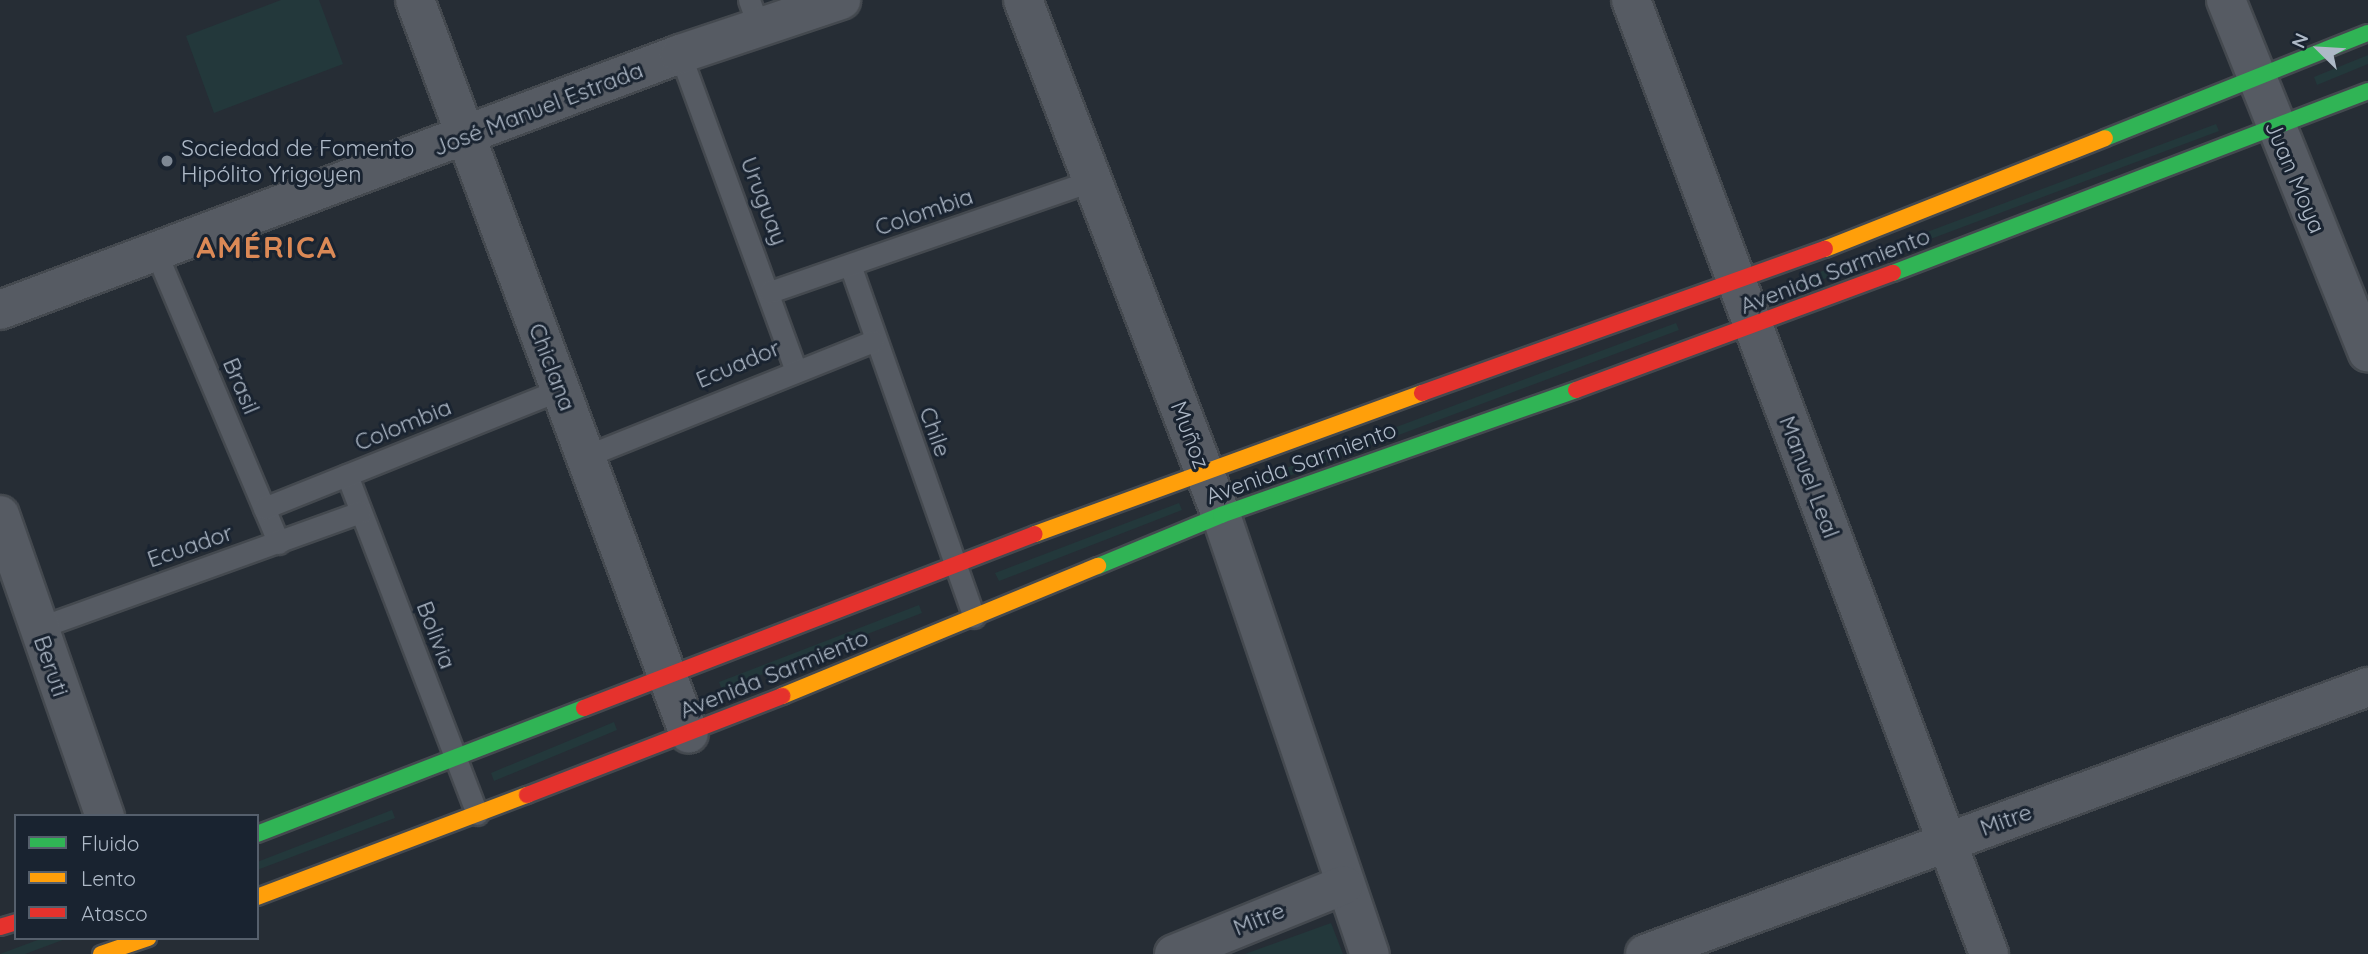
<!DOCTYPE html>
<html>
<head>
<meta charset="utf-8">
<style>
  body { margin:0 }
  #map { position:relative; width:2368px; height:954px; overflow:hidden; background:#262d35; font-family:Quicksand,sans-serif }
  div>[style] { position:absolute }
  .green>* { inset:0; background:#23383b }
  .roads { filter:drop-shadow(2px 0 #44494f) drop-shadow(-2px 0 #44494f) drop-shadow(0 2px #44494f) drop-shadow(0 -2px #44494f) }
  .lane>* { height:21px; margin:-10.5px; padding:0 10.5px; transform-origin:10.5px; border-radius:10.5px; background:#565b63 }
  .street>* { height:38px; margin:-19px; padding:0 19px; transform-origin:19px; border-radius:19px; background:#565b63 }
  .fast>* { height:16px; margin:-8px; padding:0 8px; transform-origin:8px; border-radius:8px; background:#30b455 }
  .slow>* { height:16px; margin:-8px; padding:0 8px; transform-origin:8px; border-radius:8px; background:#ff9f0a }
  .jam>* { height:16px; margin:-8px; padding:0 8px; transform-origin:8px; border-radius:8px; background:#e5322d }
  .dots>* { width:19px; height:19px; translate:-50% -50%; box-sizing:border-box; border:4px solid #192330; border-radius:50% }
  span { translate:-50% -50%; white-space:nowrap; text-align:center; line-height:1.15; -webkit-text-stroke:6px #192330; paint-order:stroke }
  .street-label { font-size:23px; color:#aeb9c7 }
  .poi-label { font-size:23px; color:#aeb9c7 }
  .left { translate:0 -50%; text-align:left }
  .district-label { font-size:30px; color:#db8956; font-weight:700; letter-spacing:2px }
  .legend { position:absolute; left:14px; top:814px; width:245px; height:126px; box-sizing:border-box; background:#192330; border:2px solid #555f6c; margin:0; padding:9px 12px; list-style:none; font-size:21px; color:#aeb9c7 }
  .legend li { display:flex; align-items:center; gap:14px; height:35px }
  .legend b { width:35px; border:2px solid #555f6c }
  .north { position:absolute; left:2284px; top:14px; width:70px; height:70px; -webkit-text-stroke:5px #192330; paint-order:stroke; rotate:294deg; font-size:19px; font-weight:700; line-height:28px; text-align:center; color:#aeb9c7 }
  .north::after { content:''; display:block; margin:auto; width:24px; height:32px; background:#aeb9c7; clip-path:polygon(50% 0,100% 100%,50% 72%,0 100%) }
</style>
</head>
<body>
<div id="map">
  <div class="green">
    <i style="clip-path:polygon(281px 0,319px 0,343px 64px,214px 113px,186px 36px)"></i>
    <i style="clip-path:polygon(2368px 55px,2368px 64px,2317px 85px,2314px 77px)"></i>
    <i style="clip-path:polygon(2216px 124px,2219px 131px,1797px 289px,1793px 282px)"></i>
    <i style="clip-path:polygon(1676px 323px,1679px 330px,1257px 488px,1254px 480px)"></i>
    <i style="clip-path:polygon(1179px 503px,1182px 510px,999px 581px,995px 573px)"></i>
    <i style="clip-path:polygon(919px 605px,922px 613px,722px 690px,719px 682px)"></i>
    <i style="clip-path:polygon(614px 722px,617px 730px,494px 781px,491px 773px)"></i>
    <i style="clip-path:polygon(392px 810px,395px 818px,257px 870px,257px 862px)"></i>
    <i style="clip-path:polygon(1331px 923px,1343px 954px,1245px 954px)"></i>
    <i style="clip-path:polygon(43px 938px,68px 938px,25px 954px,0 954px)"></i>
  </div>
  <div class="roads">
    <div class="lane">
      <i style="left:749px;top:0;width:29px;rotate:70deg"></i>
      <i style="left:680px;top:54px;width:334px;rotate:69.9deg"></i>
      <i style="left:155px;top:250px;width:318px;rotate:67.1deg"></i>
      <i style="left:850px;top:265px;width:373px;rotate:70.6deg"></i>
      <i style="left:770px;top:292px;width:343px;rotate:-19.1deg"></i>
      <i style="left:586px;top:456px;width:309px;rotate:-21.8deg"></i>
      <i style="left:347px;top:475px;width:363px;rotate:69deg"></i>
      <i style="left:264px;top:508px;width:320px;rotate:-21.8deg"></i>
      <i style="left:38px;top:628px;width:342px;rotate:-19.8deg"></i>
    </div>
    <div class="street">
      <i style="left:415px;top:0;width:783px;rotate:69.53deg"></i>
      <i style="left:1023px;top:0;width:552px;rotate:68.97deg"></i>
      <i style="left:1221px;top:515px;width:464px;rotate:71.3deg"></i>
      <i style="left:1631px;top:0;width:1019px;rotate:69.43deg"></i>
      <i style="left:2226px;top:0;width:380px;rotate:68.1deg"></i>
      <i style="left:0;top:310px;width:727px;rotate:-20.63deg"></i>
      <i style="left:680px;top:54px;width:170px;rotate:-18.5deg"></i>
      <i style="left:0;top:515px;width:319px;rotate:70.8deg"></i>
      <i style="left:1174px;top:954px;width:183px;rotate:-22.1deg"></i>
      <i style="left:1645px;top:954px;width:771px;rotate:-20.27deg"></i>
    </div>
    <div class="fast">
      <i style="left:2105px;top:138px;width:283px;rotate:-21.8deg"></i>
      <i style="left:1893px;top:273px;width:509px;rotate:-20.96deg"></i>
      <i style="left:1098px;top:566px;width:133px;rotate:-22.5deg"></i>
      <i style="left:1221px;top:515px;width:376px;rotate:-19.4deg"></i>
      <i style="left:257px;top:834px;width:350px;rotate:-21.1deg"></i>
    </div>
    <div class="slow">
      <i style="left:1825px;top:249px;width:301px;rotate:-21.6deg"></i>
      <i style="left:1035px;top:534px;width:412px;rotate:-20deg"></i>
      <i style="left:782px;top:696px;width:342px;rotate:-22.4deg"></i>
      <i style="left:257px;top:897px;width:289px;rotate:-20.7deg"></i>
      <i style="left:101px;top:954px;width:50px;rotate:-18.8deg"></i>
    </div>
    <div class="jam">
      <i style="left:1576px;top:390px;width:338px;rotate:-20.3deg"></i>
      <i style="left:1422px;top:393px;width:428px;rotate:-19.7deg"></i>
      <i style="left:584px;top:708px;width:483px;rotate:-21.1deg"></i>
      <i style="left:527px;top:795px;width:274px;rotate:-21.2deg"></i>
      <i style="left:0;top:927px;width:17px;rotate:-17deg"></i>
    </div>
  </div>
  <div class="dots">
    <i style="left:167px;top:161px;background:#7e8894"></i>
  </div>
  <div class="street-label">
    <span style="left:538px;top:109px;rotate:-21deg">José Manuel Estrada</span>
    <span style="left:2295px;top:177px;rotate:67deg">Juan Moya</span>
    <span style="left:764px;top:201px;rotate:69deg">Uruguay</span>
    <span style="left:924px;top:212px;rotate:-19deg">Colombia</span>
    <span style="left:1835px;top:271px;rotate:-21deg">Avenida Sarmiento</span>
    <span style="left:738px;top:364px;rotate:-23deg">Ecuador</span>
    <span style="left:552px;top:367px;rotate:69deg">Chiclana</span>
    <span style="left:241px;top:386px;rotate:67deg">Brasil</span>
    <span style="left:403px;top:425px;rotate:-22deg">Colombia</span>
    <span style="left:935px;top:432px;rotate:70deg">Chile</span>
    <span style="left:1190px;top:435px;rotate:69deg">Muñoz</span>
    <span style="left:1301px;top:463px;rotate:-20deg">Avenida Sarmiento</span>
    <span style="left:1809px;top:477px;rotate:69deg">Manuel Leal</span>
    <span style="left:190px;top:546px;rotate:-19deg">Ecuador</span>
    <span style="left:436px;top:635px;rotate:69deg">Bolivia</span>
    <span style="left:51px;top:666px;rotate:71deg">Beruti</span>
    <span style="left:774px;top:674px;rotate:-22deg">Avenida Sarmiento</span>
    <span style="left:2006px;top:820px;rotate:-20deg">Mitre</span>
    <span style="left:1259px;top:919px;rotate:-22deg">Mitre</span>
  </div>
  <div class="poi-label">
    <span class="left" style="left:181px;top:161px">Sociedad de Fomento<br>Hipólito Yrigoyen</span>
  </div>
  <div class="district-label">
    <span style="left:267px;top:247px">AMÉRICA</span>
  </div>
  <ul class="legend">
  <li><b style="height:9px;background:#30b455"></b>Fluido</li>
  <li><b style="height:9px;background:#ff9f0a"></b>Lento</li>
  <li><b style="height:9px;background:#e5322d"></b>Atasco</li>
  </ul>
  <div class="north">N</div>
</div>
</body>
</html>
